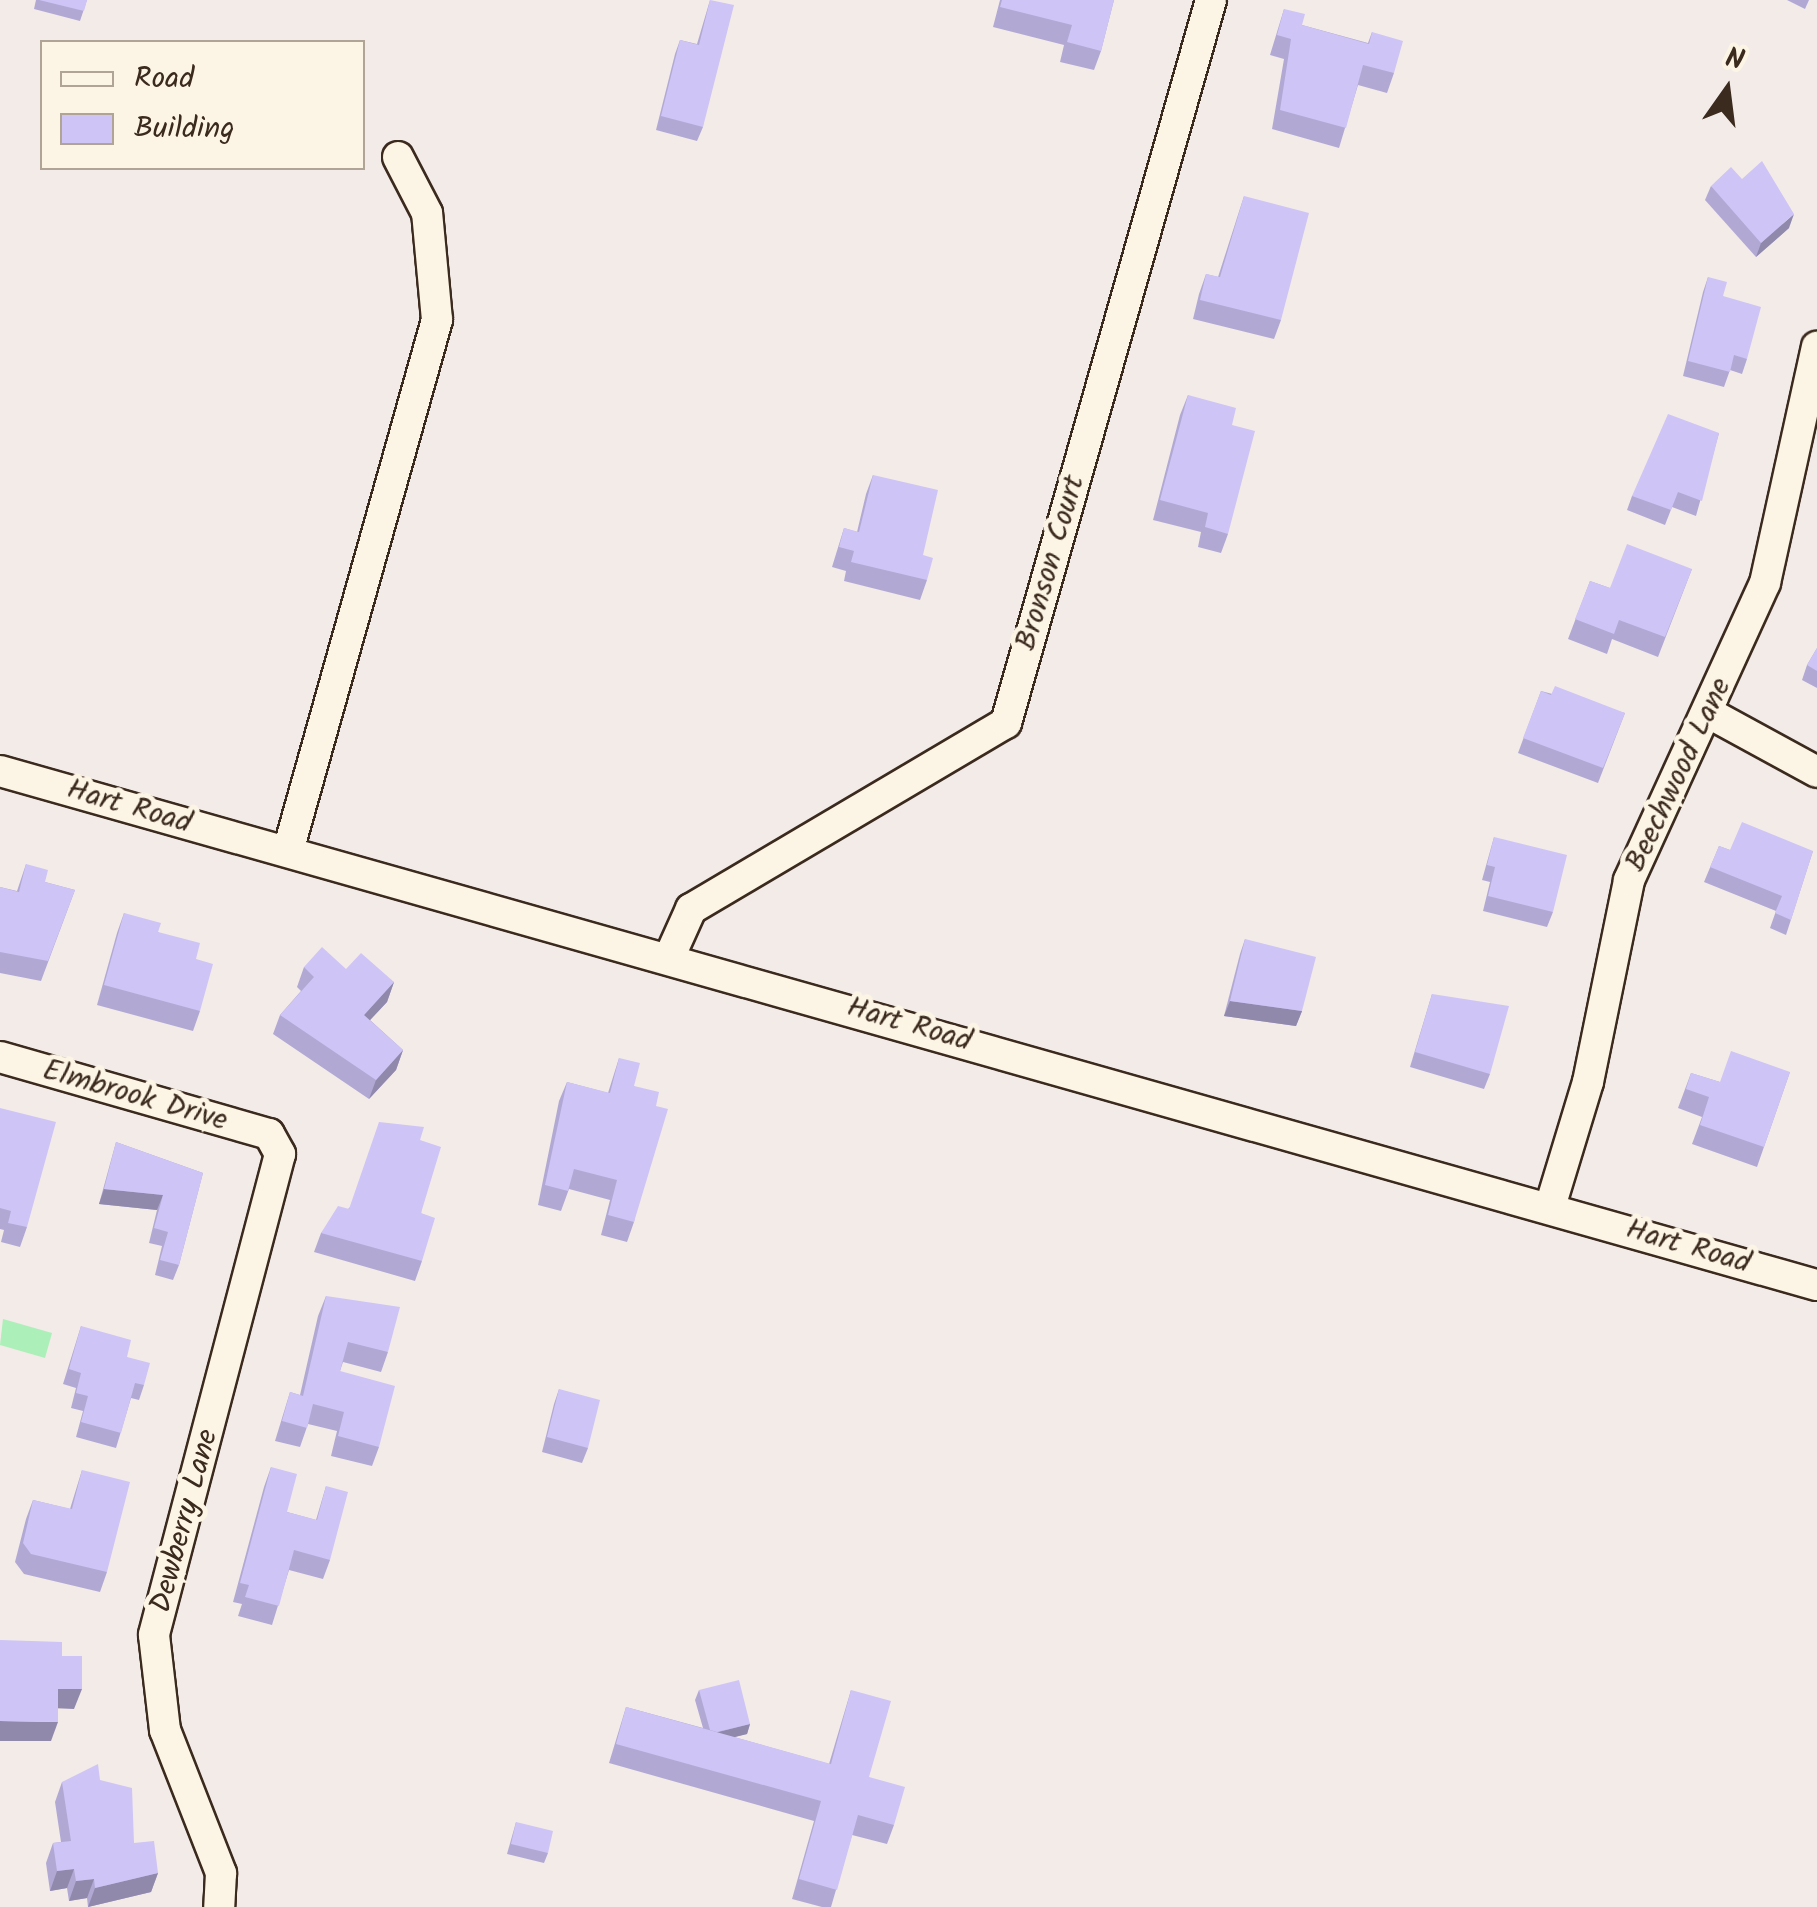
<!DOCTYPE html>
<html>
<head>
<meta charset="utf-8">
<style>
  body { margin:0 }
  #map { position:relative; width:1817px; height:1907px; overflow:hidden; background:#f3ebe8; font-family:Kalam,sans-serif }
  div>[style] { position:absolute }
  .green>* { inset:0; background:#adefb9 }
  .roads { filter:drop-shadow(2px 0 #3b2a1e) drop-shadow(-2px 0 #3b2a1e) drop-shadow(0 2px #3b2a1e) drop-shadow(0 -2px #3b2a1e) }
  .minor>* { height:30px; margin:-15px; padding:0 15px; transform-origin:15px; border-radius:15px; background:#fcf5e5 }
  .wall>* { inset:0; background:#b1a9d4 }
  .shaded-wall>* { inset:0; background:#9089ac }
  .building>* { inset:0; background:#cec4f6 }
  span { translate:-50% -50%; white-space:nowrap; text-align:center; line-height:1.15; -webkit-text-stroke:10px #fcf5e5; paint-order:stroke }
  .street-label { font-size:30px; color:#3b2a1e }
  .legend { position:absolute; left:40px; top:40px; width:325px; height:130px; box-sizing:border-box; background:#fcf5e5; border:2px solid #afa495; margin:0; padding:12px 18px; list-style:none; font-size:30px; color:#3b2a1e }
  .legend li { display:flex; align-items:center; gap:20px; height:50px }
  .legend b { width:50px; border:2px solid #afa495 }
  .north { position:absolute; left:1677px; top:40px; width:100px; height:100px; -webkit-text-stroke:8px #fcf5e5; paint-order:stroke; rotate:14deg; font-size:28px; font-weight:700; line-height:40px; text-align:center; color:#3b2a1e }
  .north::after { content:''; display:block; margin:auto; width:35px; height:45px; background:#3b2a1e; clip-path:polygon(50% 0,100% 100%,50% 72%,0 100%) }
</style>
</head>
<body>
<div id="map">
  <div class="green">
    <i style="clip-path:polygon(3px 1319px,52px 1333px,45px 1358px,0 1345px)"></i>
  </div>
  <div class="roads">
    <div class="minor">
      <i style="left:1709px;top:713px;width:123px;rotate:28.6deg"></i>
      <i style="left:0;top:771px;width:1888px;rotate:15.8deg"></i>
      <i style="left:288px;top:851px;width:552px;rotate:-74.33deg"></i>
      <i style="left:437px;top:320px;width:107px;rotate:-95.3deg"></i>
      <i style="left:427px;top:213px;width:63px;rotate:-117.4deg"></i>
      <i style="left:669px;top:958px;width:54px;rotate:-65.8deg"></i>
      <i style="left:691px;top:909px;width:366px;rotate:-30.6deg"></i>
      <i style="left:1006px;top:723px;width:752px;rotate:-74.17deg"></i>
      <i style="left:0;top:1057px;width:280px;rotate:16deg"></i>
      <i style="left:269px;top:1134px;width:23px;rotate:61deg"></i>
      <i style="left:280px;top:1154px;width:497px;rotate:104.7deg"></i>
      <i style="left:154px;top:1635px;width:96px;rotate:83.4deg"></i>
      <i style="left:165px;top:1730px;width:154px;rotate:68.6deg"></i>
      <i style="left:221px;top:1873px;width:34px;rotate:93deg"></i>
      <i style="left:1550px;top:1207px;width:131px;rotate:-73.1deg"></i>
      <i style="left:1588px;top:1082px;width:206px;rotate:-78.5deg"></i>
      <i style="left:1629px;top:880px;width:327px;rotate:-65.4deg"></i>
      <i style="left:1765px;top:583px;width:242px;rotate:-77.6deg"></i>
    </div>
  </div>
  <div class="wall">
    <i style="clip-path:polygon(36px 0,87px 0,80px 21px,34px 9px)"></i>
    <i style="clip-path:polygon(710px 0,703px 127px,697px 141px,656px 130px,675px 54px,680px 40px,697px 44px)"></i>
    <i style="clip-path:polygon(1000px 0,1114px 0,1101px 51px,1094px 70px,1060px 62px,1064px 45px,993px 27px)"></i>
    <i style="clip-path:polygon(1787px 0,1809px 0,1805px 9px)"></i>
    <i style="clip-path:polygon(1284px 9px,1302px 25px,1368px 43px,1372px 32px,1394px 73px,1387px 93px,1358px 85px,1339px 148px,1272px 129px,1284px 59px,1270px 55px)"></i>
    <i style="clip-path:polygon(1711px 186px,1789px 228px,1756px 257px,1705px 200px)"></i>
    <i style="clip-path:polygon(1244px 196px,1281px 320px,1274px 339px,1193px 319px,1199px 294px,1206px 274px,1218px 277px)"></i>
    <i style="clip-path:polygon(1708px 277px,1723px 296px,1747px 359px,1742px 374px,1730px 370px,1724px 387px,1683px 376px,1703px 292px)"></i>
    <i style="clip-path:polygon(1188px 395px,1232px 425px,1228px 534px,1221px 553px,1198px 547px,1201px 532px,1153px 520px,1180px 415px)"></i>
    <i style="clip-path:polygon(1719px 433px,1696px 516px,1672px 507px,1665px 525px,1627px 510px,1632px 496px)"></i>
    <i style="clip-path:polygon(873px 475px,923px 555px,927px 580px,920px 600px,844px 581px,846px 571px,832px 567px,844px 528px,857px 532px,866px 494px)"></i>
    <i style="clip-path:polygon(1692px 569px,1658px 657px,1612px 639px,1607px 654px,1568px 639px,1590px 581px,1610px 588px)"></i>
    <i style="clip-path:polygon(1817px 648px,1817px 688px,1802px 680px,1807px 665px)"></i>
    <i style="clip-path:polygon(1541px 691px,1625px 713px,1598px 783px,1518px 753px)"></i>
    <i style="clip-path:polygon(1494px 837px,1553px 912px,1547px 927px,1483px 911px,1490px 882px,1482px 880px)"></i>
    <i style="clip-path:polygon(1719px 846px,1730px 850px,1813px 851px,1786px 935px,1770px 928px,1776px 911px,1704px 882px)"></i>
    <i style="clip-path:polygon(26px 864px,45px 882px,75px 890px,41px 981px,0 973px,0 887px,17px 891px)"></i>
    <i style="clip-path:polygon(124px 913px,158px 932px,196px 959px,200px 1011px,193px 1031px,97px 1005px,117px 933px)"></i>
    <i style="clip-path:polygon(1245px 939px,1302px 1011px,1296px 1026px,1224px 1016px,1240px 954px)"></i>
    <i style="clip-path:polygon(304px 967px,346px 969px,394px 982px,387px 1002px,370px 1020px,403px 1050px,396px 1070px,369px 1099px,273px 1034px,280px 1015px,301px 991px,297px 987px)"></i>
    <i style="clip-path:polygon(1432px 994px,1490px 1074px,1484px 1089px,1410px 1067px)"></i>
    <i style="clip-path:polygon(619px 1058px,634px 1086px,656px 1106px,634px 1222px,627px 1242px,601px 1235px,610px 1200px,569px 1189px,561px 1211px,538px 1205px,559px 1101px,567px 1082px,608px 1093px)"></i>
    <i style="clip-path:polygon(1790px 1072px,1757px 1167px,1692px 1144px,1702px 1117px,1678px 1108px,1691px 1073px,1720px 1082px)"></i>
    <i style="clip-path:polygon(0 1108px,27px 1227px,20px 1247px,1px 1242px,4px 1230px,0 1229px)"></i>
    <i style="clip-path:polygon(420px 1140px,422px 1261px,415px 1281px,314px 1252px,321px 1233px,348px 1209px)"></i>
    <i style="clip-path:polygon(116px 1142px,203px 1173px,179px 1265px,173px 1280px,155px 1275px,162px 1246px,149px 1243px,157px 1210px,99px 1204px)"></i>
    <i style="clip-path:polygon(326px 1296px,388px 1352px,381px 1372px,343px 1362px,340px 1371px,379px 1447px,372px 1466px,331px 1456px,337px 1431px,308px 1424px,300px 1447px,275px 1441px,290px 1392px,300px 1395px,318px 1316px)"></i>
    <i style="clip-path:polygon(81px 1326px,127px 1357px,144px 1385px,139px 1400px,131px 1398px,116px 1448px,76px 1437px,83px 1411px,71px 1408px,76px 1388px,63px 1384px)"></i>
    <i style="clip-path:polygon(559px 1389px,588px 1448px,582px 1463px,542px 1452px,554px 1404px)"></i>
    <i style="clip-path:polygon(271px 1467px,287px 1512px,316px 1520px,326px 1486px,330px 1560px,323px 1579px,289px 1570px,272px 1625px,238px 1616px,242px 1604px,233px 1602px,264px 1487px)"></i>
    <i style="clip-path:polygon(82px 1470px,107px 1572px,100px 1592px,24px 1574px,15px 1562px,26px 1519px,33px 1500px,70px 1509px)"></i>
    <i style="clip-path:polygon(699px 1690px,750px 1724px,747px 1734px,734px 1737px,829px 1764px,851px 1690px,869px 1777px,894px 1825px,887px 1844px,852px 1835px,831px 1907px,822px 1907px,792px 1899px,814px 1821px,609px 1763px,626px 1707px,703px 1728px,695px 1700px)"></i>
    <i style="clip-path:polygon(100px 1780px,134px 1843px,158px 1873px,151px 1892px,88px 1907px,87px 1898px,69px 1901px,67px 1888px,50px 1891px,46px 1863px,53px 1843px,61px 1842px,55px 1802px,62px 1782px)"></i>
    <i style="clip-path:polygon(516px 1822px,548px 1853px,544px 1863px,507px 1854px)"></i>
  </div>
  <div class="shaded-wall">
    <i style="clip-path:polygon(1794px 214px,1789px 228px,1756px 257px,1761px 243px)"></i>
    <i style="clip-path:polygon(394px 982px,387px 1002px,357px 1034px,364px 1015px)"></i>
    <i style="clip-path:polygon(1230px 1001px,1302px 1011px,1296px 1026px,1224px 1016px)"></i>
    <i style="clip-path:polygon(403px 1050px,396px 1070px,369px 1099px,376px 1080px)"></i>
    <i style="clip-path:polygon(104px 1189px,163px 1195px,157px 1210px,99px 1204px)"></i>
    <i style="clip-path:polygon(58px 1689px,82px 1689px,74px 1709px,51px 1708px)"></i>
    <i style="clip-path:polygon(0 1721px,58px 1722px,51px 1741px,0 1741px)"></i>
    <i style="clip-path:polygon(750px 1724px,747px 1734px,707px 1744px,711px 1734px)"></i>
    <i style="clip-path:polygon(74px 1869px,67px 1888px,50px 1891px,57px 1871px)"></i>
    <i style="clip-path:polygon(158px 1873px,151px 1892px,88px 1907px,95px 1888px)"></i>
    <i style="clip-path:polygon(94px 1879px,87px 1898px,69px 1901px,76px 1881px)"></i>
  </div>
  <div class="building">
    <i style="clip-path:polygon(39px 0,87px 0,84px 11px)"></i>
    <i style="clip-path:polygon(710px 0,734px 5px,703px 127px,661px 116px,680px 40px,699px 45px)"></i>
    <i style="clip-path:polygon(1002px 0,1114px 0,1101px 51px,1067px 42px,1072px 25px,1000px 7px)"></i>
    <i style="clip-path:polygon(1284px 9px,1305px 14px,1302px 25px,1369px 44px,1372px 32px,1403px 41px,1394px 73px,1363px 65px,1346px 128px,1280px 110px,1291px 39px,1277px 35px)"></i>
    <i style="clip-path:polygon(1762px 161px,1794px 214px,1761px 243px,1711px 186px,1731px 167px,1742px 179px)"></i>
    <i style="clip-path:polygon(1244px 196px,1309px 213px,1281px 320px,1200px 300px,1206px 274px,1220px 277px)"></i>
    <i style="clip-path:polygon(1708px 277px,1727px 282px,1723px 296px,1761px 307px,1747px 359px,1734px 355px,1730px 372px,1688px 361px)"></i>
    <i style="clip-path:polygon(1188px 395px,1236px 408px,1232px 425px,1255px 431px,1228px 534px,1205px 527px,1208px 513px,1160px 500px)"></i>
    <i style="clip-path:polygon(1668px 414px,1719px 433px,1702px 501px,1678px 492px,1671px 510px,1632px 496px)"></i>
    <i style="clip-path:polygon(873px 475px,938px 490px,923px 555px,933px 558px,927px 580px,851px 562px,854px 551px,839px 547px,844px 528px,859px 532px)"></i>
    <i style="clip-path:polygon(1627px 544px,1692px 569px,1665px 637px,1619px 620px,1614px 634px,1575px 619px,1590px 581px,1610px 588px)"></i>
    <i style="clip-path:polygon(1817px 648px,1817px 671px,1807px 665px)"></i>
    <i style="clip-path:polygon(1555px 686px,1625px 713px,1603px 768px,1523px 738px,1541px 691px,1551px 695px)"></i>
    <i style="clip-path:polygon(1742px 822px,1813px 851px,1791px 920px,1775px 913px,1782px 896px,1710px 867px,1719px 846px,1730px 850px)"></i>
    <i style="clip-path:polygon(1494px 837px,1567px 855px,1553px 912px,1488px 896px,1495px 867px,1487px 865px)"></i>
    <i style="clip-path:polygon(26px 864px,48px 870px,45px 882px,75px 890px,48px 961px,0 952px,0 887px,19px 892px)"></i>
    <i style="clip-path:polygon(124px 913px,161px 923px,158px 932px,200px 943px,196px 959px,213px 964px,200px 1011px,104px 985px)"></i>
    <i style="clip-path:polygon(1245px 939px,1316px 957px,1302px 1011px,1230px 1001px)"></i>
    <i style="clip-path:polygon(322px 947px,346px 969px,361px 953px,394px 982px,364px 1015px,403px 1050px,376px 1080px,280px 1015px,314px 977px,304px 967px)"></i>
    <i style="clip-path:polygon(1432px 994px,1509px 1006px,1490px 1074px,1415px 1052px)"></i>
    <i style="clip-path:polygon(1731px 1051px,1790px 1072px,1764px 1147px,1700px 1125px,1709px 1097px,1686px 1089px,1691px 1073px,1720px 1082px)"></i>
    <i style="clip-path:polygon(619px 1058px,640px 1063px,634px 1086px,659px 1092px,656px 1106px,668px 1109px,634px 1222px,608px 1215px,617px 1180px,574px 1169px,568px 1191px,545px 1185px,567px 1082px,610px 1093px)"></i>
    <i style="clip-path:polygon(0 1108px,56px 1122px,27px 1227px,8px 1223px,11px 1211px,0 1208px)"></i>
    <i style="clip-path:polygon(379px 1122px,424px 1127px,420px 1140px,441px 1147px,421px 1213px,435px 1218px,422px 1261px,321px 1233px,338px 1206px,349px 1209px)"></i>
    <i style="clip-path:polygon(116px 1142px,203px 1173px,179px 1265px,160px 1260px,168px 1232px,154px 1228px,163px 1195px,104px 1189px)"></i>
    <i style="clip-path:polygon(326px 1296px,400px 1307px,388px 1352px,348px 1342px,340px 1371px,395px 1386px,379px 1447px,338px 1436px,344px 1412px,313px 1404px,307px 1428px,282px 1421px,290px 1392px,303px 1396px)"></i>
    <i style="clip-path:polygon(81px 1326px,131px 1340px,127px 1357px,150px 1363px,144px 1385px,135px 1383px,121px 1433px,81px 1422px,88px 1396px,76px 1393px,81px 1373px,69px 1369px)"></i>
    <i style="clip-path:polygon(559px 1389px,600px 1400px,588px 1448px,547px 1437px)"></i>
    <i style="clip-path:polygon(271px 1467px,297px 1474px,287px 1512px,317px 1520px,326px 1486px,348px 1492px,330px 1560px,294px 1550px,279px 1606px,245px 1597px,249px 1585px,240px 1583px)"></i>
    <i style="clip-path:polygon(82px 1470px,130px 1482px,107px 1572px,31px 1554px,23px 1543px,33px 1500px,72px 1509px)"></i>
    <i style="clip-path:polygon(0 1640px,62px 1642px,62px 1656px,82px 1656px,82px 1689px,58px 1689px,58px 1722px,0 1721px)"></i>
    <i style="clip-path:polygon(739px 1680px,750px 1724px,717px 1732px,710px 1730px,699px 1690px)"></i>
    <i style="clip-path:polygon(851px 1690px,891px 1701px,869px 1777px,905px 1787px,894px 1825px,858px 1815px,837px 1890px,799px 1879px,821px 1801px,616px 1744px,626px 1707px,831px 1764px)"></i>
    <i style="clip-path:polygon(98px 1764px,100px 1780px,132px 1788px,134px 1843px,154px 1841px,158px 1873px,95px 1888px,94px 1879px,76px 1881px,74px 1869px,57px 1871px,53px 1843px,71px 1841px,62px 1782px)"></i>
    <i style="clip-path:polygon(516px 1822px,553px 1831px,548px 1853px,511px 1844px)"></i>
  </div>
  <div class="street-label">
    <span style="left:1051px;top:563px;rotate:-74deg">Bronson Court</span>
    <span style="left:1679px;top:775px;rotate:-65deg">Beechwood Lane</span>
    <span style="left:129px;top:807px;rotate:16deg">Hart Road</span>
    <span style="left:909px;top:1025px;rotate:16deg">Hart Road</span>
    <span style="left:135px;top:1096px;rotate:16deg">Elmbrook Drive</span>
    <span style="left:1688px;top:1247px;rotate:16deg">Hart Road</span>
    <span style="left:185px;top:1521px;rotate:-75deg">Dewberry Lane</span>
  </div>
  <ul class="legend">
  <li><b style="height:12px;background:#fcf5e5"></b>Road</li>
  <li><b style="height:28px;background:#cec4f6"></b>Building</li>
  </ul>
  <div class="north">N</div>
</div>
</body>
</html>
